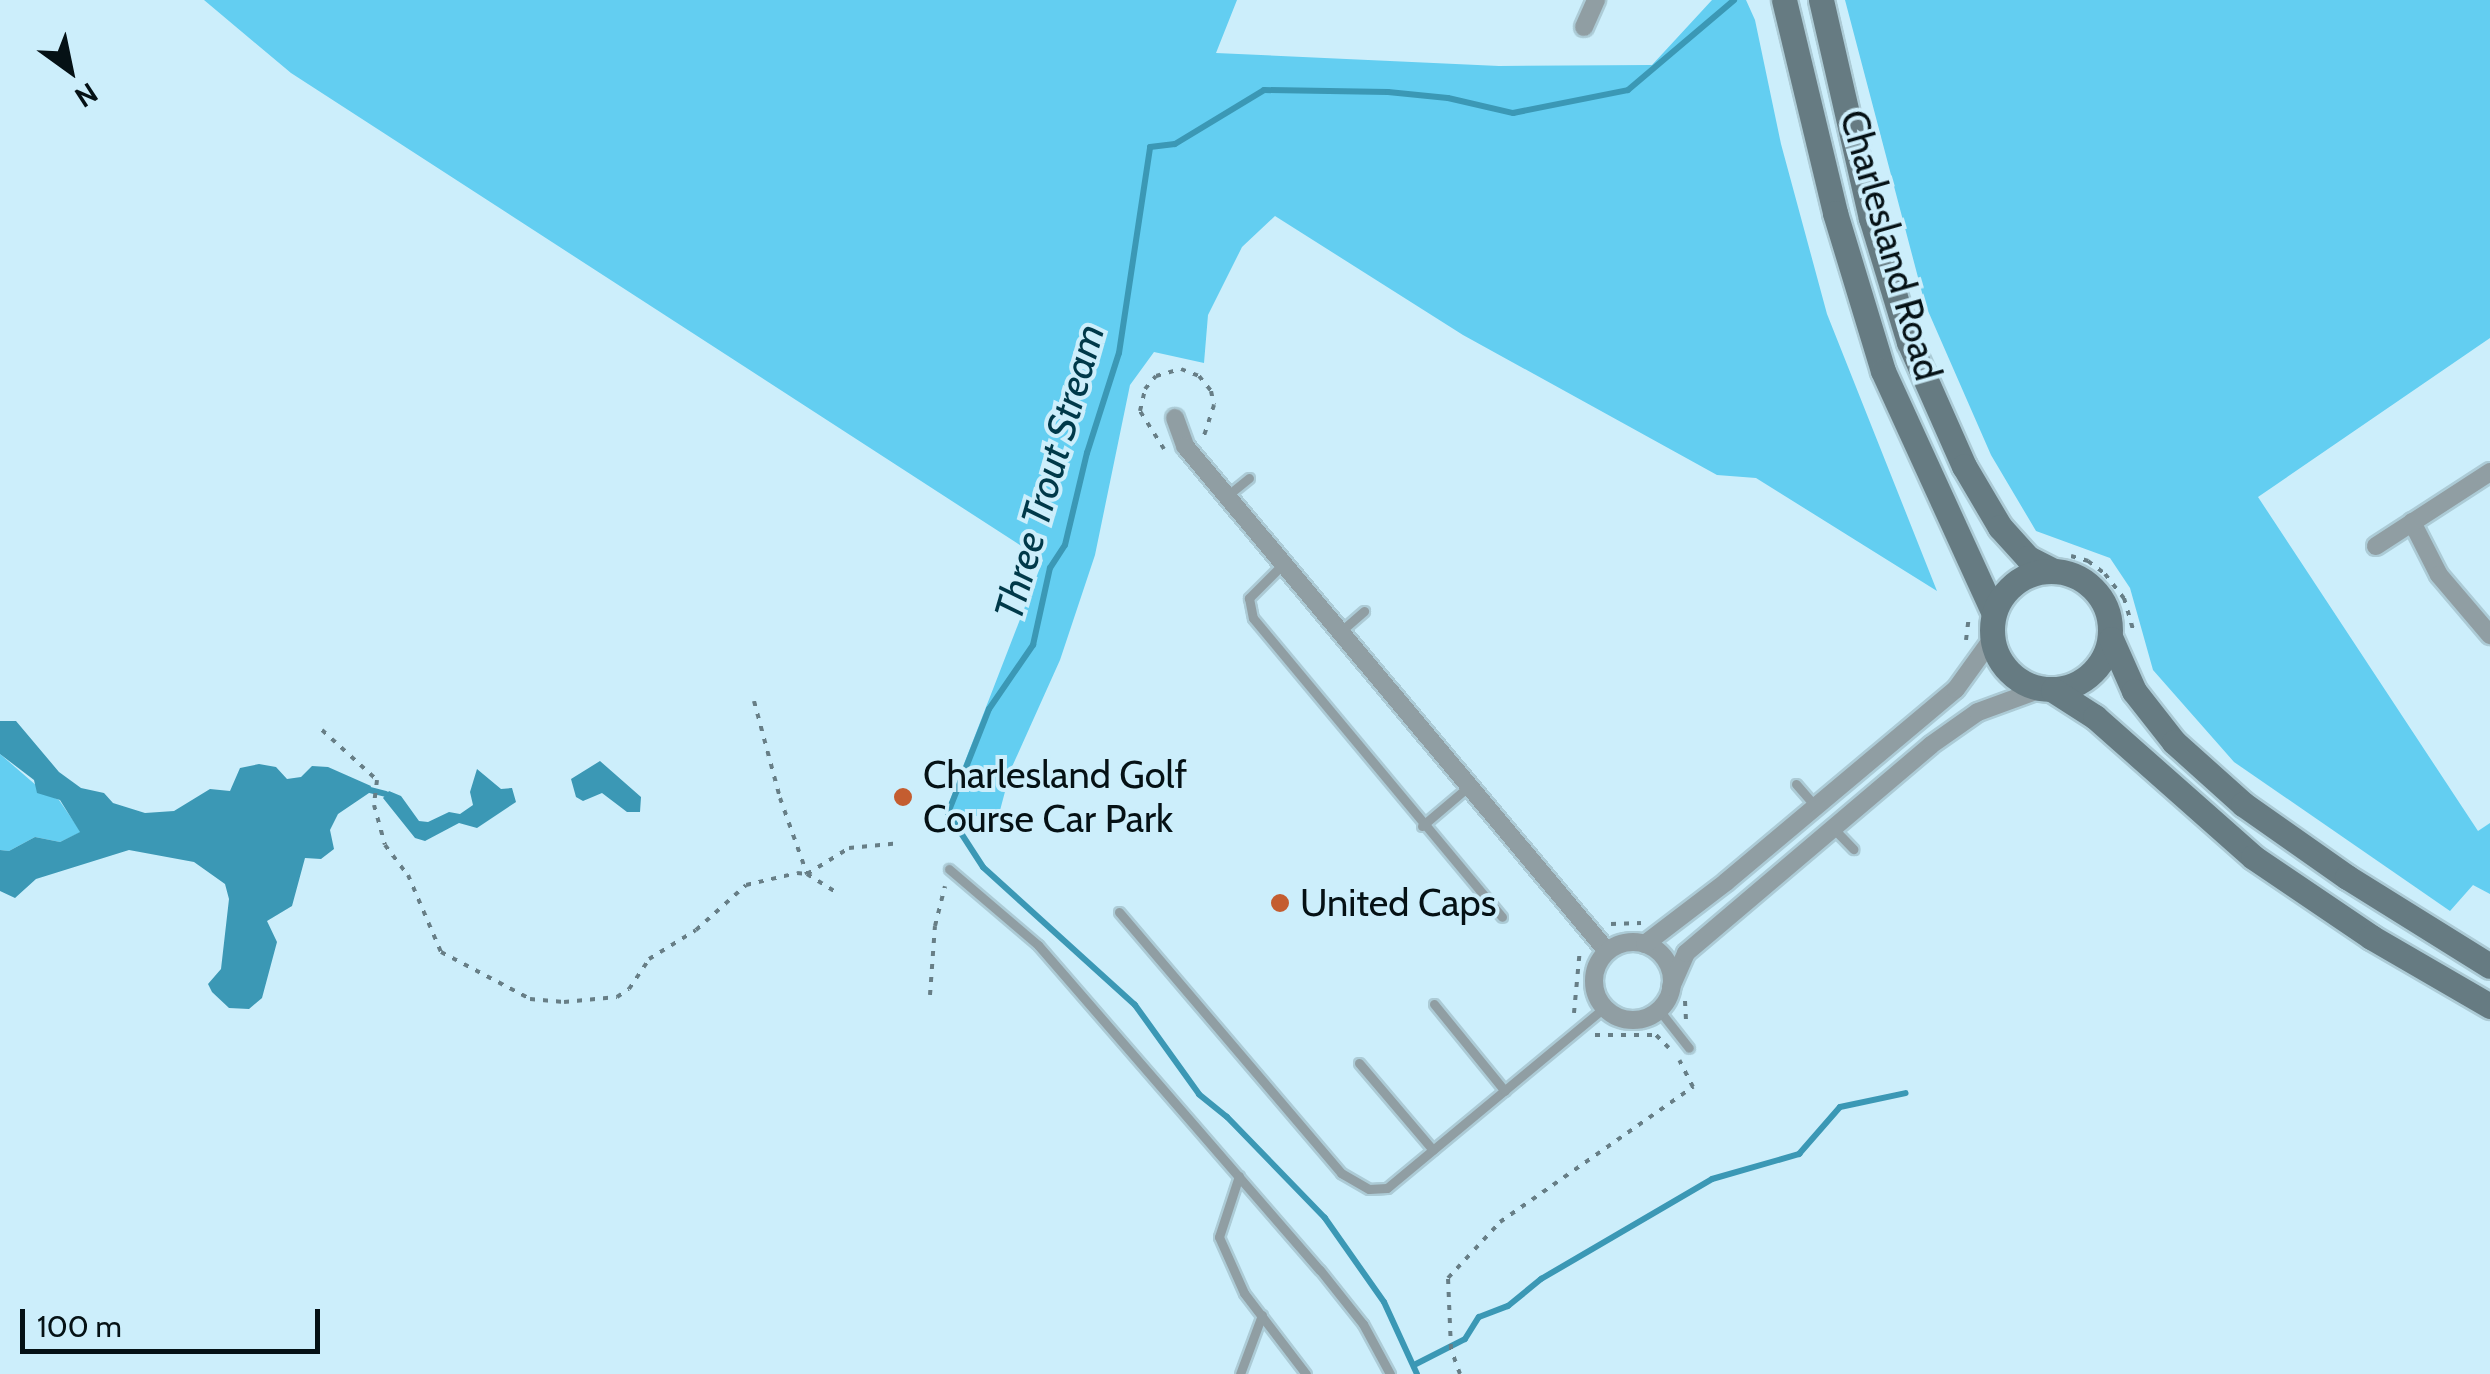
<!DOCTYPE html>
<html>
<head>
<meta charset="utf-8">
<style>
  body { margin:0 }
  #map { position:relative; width:2490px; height:1374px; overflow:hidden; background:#cceefb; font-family:Cabin,sans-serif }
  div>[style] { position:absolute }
  .green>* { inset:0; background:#63cef1 }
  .water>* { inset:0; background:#3b98b5 }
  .stream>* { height:6px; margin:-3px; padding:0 3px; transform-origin:3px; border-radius:3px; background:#3b98b5 }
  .path>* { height:4px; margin-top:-2px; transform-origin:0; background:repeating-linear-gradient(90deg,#677e86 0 5px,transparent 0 13px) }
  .roads { filter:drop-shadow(2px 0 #accbd6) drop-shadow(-2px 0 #accbd6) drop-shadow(0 2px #accbd6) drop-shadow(0 -2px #accbd6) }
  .lane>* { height:9px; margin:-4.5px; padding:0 4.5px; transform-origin:4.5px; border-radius:4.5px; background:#909ea3 }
  .street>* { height:18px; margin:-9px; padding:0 9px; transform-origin:9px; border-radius:9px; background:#909ea3 }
  .street>.ring { margin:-9px; padding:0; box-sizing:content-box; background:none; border:18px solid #909ea3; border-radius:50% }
  .secondary>* { height:25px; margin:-12.5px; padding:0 12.5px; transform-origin:12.5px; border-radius:12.5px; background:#667b82 }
  .secondary>.ring { margin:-12.5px; padding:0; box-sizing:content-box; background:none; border:25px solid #667b82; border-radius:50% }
  .dots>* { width:28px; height:28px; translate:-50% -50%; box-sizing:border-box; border:5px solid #cceefb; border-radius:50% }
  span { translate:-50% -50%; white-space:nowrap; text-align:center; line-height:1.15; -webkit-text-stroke:8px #cceefb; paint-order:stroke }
  .street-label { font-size:38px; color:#051115 }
  .poi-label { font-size:38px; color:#051115 }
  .left { translate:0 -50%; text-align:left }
  .water-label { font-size:40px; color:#003949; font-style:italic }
  .north { position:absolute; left:20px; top:20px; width:100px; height:100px; -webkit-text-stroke:8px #cceefb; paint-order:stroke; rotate:147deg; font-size:28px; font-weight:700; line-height:40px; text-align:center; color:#051115 }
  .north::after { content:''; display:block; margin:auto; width:35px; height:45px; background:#051115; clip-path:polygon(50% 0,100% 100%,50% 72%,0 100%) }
  .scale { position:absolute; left:20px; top:1309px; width:300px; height:45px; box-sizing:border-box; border:5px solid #051115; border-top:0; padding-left:12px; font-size:30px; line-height:35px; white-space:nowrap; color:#051115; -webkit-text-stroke:8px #cceefb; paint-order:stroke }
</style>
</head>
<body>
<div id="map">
  <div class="green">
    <i style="clip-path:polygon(204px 0,1237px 0,1216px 53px,1499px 66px,1652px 65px,1712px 0,1746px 0,1755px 20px,1781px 144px,1827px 314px,1937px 591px,1756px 478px,1717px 475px,1463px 335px,1275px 216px,1242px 247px,1208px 315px,1204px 363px,1154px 352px,1130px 385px,1095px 555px,1060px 660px,1011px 769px,998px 818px,945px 813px,1043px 560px,291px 73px)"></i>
    <i style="clip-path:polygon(1845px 0,2490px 0,2490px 338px,2258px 497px,2478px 831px,2490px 823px,2490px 894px,2473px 885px,2450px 911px,2234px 762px,2153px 670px,2130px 588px,2110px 558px,2036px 531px,1991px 455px,1925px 304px)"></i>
    <i style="clip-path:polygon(0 754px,45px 793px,59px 800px,81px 832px,60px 842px,35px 837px,9px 851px,0 850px)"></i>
  </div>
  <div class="water">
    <i style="clip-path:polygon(0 721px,16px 721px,59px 772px,81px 788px,104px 793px,113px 803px,145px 813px,174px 811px,210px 789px,230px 791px,240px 768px,259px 764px,276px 767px,287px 779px,301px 777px,312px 766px,328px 767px,371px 786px,369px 793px,338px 814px,330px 830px,334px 849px,321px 859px,305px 858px,292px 906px,267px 921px,277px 942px,262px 998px,249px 1009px,229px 1008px,212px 992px,208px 984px,221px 969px,229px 899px,225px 884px,194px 862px,129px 850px,36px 879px,15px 898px,0 891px,0 850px,9px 851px,35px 837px,60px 842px,80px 832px,60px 800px,37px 793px,34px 780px,0 754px)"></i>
    <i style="clip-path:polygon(600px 761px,641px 797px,640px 812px,627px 812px,602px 793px,583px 801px,576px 797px,571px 779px)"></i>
    <i style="clip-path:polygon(477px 769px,501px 789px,512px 788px,516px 802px,477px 828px,459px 823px,425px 841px,415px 838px,383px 798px,389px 791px,401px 796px,419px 821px,428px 822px,449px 812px,460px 814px,473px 805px,470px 792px)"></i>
  </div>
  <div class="stream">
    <i style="left:370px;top:790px;width:16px;rotate:14deg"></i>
    <i style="left:1414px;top:1365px;width:57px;rotate:-27deg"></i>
    <i style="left:1465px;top:1339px;width:26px;rotate:-58deg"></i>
    <i style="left:1479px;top:1317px;width:31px;rotate:-21deg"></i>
    <i style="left:1508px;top:1306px;width:43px;rotate:-39.3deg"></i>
    <i style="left:1541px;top:1279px;width:198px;rotate:-30.3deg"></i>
    <i style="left:1712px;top:1179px;width:91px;rotate:-16deg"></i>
    <i style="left:1799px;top:1154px;width:62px;rotate:-48.9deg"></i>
    <i style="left:1840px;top:1107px;width:67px;rotate:-12deg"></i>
    <i style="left:1417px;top:1374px;width:79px;rotate:-114.6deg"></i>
    <i style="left:1384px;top:1302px;width:103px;rotate:-125.1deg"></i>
    <i style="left:1325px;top:1218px;width:141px;rotate:-134.1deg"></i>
    <i style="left:1227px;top:1117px;width:36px;rotate:-141deg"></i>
    <i style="left:1199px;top:1094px;width:110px;rotate:-125.7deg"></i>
    <i style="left:1135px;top:1005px;width:205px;rotate:-137.8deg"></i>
    <i style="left:983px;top:867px;width:64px;rotate:-122.9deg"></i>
    <i style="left:948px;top:813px;width:112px;rotate:-68.5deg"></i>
    <i style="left:989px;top:709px;width:78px;rotate:-55.5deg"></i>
    <i style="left:1033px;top:645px;width:79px;rotate:-77.6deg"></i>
    <i style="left:1050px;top:568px;width:27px;rotate:-57deg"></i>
    <i style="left:1065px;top:545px;width:95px;rotate:-76.6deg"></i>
    <i style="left:1087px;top:453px;width:105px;rotate:-72.3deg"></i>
    <i style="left:1119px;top:353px;width:208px;rotate:-81.4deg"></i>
    <i style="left:1150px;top:147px;width:25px;rotate:-7deg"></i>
    <i style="left:1175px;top:144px;width:104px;rotate:-31.2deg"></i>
    <i style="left:1264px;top:90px;width:124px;rotate:0.9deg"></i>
    <i style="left:1388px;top:92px;width:60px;rotate:5.7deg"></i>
    <i style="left:1448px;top:98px;width:67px;rotate:13deg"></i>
    <i style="left:1513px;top:113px;width:117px;rotate:-11.3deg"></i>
    <i style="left:1628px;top:90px;width:139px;rotate:-40.3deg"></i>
  </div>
  <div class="path">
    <i style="left:1164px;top:449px;width:45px;rotate:-122.3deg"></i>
    <i style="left:1140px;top:411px;width:23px;rotate:-77deg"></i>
    <i style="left:1145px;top:389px;width:17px;rotate:-50deg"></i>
    <i style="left:1156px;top:376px;width:26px;rotate:-16deg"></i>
    <i style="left:1181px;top:369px;width:19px;rotate:21deg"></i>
    <i style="left:1199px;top:376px;width:19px;rotate:51deg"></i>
    <i style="left:1211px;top:391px;width:14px;rotate:78deg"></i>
    <i style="left:1214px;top:405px;width:36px;rotate:108deg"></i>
    <i style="left:2071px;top:556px;width:18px;rotate:16deg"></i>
    <i style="left:2088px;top:561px;width:21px;rotate:37deg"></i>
    <i style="left:2105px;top:574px;width:31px;rotate:52deg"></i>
    <i style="left:2124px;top:598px;width:35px;rotate:74deg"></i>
    <i style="left:1966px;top:640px;width:25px;rotate:-83deg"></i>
    <i style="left:754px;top:701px;width:100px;rotate:75deg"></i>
    <i style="left:780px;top:798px;width:81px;rotate:70.4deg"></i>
    <i style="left:807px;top:874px;width:49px;rotate:-31.8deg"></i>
    <i style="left:849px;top:848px;width:52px;rotate:-5.5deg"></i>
    <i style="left:322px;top:730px;width:74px;rotate:42.3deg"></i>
    <i style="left:377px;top:780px;width:25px;rotate:97deg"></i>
    <i style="left:374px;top:805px;width:41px;rotate:74.6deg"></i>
    <i style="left:385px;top:845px;width:38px;rotate:53deg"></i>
    <i style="left:408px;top:875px;width:84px;rotate:66.8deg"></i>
    <i style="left:441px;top:952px;width:101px;rotate:27.8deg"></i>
    <i style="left:530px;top:999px;width:34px;rotate:5deg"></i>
    <i style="left:564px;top:1002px;width:53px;rotate:-5.4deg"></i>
    <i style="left:617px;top:997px;width:14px;rotate:-34deg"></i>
    <i style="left:629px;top:989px;width:36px;rotate:-56deg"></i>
    <i style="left:649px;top:959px;width:55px;rotate:-31.7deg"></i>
    <i style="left:696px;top:930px;width:67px;rotate:-42deg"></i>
    <i style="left:746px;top:885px;width:52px;rotate:-13.2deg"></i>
    <i style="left:797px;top:873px;width:10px;rotate:6deg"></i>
    <i style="left:807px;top:874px;width:32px;rotate:32deg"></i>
    <i style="left:1611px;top:924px;width:30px;rotate:-2deg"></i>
    <i style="left:930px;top:995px;width:69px;rotate:-85.9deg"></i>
    <i style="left:935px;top:926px;width:41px;rotate:-76deg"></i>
    <i style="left:1685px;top:1001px;width:20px;rotate:87deg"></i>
    <i style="left:1574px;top:1013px;width:65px;rotate:-84.7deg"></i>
    <i style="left:1595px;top:1035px;width:61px"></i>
    <i style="left:1656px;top:1035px;width:18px;rotate:45deg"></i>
    <i style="left:1460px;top:1374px;width:27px;rotate:-110deg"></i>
    <i style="left:1451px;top:1349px;width:71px;rotate:-92.4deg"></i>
    <i style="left:1448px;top:1278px;width:76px;rotate:-47.1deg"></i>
    <i style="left:1500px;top:1222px;width:236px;rotate:-35deg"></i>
    <i style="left:1693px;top:1087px;width:30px;rotate:-117deg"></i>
  </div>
  <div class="roads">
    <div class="lane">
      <i style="left:1228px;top:495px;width:27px;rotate:-39deg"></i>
      <i style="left:1282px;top:565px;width:47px;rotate:135deg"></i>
      <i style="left:1249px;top:598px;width:20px;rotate:79deg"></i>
      <i style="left:1253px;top:618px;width:389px;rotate:50.2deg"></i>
      <i style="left:1340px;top:632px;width:32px;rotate:-41deg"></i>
      <i style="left:1796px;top:784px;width:29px;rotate:49deg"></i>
      <i style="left:1422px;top:826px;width:60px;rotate:-40.3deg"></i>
      <i style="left:1834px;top:829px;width:28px;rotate:46deg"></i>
      <i style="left:949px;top:869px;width:117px;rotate:40.5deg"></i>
      <i style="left:1038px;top:945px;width:430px;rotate:49.1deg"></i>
      <i style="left:1320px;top:1270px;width:69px;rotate:51.5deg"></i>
      <i style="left:1363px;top:1324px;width:57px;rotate:61.6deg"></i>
      <i style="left:1119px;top:912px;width:343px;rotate:49.6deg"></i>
      <i style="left:1341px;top:1173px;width:32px;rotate:30deg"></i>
      <i style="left:1369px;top:1189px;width:18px;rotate:-3deg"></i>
      <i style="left:1387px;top:1188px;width:282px;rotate:-39.7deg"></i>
      <i style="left:1434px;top:1004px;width:112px;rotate:50.8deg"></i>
      <i style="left:1659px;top:1010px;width:48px;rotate:51.7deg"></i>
      <i style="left:1359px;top:1063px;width:114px;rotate:49.6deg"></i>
      <i style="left:1239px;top:1176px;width:64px;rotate:108.2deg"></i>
      <i style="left:1219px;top:1237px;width:61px;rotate:65.9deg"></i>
      <i style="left:1244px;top:1293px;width:102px;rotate:52.6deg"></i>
      <i style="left:1240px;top:1374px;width:63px;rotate:-69.6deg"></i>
    </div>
    <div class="street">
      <i style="left:1584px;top:27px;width:30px;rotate:-66deg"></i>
      <i style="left:1175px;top:418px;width:30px;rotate:70deg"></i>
      <i style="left:1185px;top:446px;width:658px;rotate:50.12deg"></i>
      <i style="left:2412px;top:522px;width:59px;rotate:63deg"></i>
      <i style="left:2439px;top:575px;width:79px;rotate:49.6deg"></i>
      <i style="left:2376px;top:546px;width:136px;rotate:-33deg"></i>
      <i class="ring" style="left:1594px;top:942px;width:60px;height:60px"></i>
      <i style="left:1645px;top:944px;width:102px;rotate:-37.4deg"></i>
      <i style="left:1726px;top:882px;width:300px;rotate:-40deg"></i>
      <i style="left:1956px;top:689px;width:62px;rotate:-54.2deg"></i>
      <i style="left:1671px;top:987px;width:37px;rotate:-66deg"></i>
      <i style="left:1686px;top:953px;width:321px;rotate:-40.3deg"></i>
      <i style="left:1931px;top:745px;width:57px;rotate:-35.1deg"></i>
      <i style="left:1978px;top:712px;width:67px;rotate:-20.1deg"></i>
    </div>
    <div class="secondary">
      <i style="left:1784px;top:0;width:219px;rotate:76.5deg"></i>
      <i style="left:1835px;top:213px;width:165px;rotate:73.1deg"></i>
      <i style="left:1883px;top:371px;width:266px;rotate:65.4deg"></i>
      <i style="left:1821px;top:0;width:224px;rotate:77.1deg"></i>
      <i style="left:1871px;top:218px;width:130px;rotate:73deg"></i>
      <i style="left:1909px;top:342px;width:136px;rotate:66.1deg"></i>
      <i style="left:1964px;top:466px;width:71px;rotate:59.5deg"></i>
      <i style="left:2000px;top:527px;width:42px;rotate:47.9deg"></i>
      <i style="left:2028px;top:558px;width:27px;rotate:27deg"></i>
      <i class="ring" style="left:1992px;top:571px;width:93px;height:93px"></i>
      <i style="left:2111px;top:639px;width:57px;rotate:66.1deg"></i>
      <i style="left:2134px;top:691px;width:65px;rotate:51.9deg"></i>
      <i style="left:2174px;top:742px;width:93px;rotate:41.9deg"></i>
      <i style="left:2243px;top:804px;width:127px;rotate:35.1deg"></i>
      <i style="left:2347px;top:877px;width:168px;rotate:31.9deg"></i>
      <i style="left:2053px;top:690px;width:50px;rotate:32.7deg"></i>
      <i style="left:2095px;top:717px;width:211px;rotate:41.5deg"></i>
      <i style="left:2253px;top:857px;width:143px;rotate:34.1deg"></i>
      <i style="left:2371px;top:937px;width:138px;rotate:30.1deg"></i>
    </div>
  </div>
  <div class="dots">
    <i style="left:903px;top:797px;background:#c45d30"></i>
    <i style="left:1280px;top:903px;background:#c45d30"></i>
  </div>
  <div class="street-label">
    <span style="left:1891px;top:245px;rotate:74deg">Charlesland Road</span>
  </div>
  <div class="poi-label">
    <span class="left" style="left:923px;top:797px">Charlesland Golf<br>Course Car Park</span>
    <span class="left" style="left:1300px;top:903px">United Caps</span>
  </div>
  <div class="water-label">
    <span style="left:1049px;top:472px;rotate:-74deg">Three Trout Stream</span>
  </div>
  <div class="north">N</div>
  <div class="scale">100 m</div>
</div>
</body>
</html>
